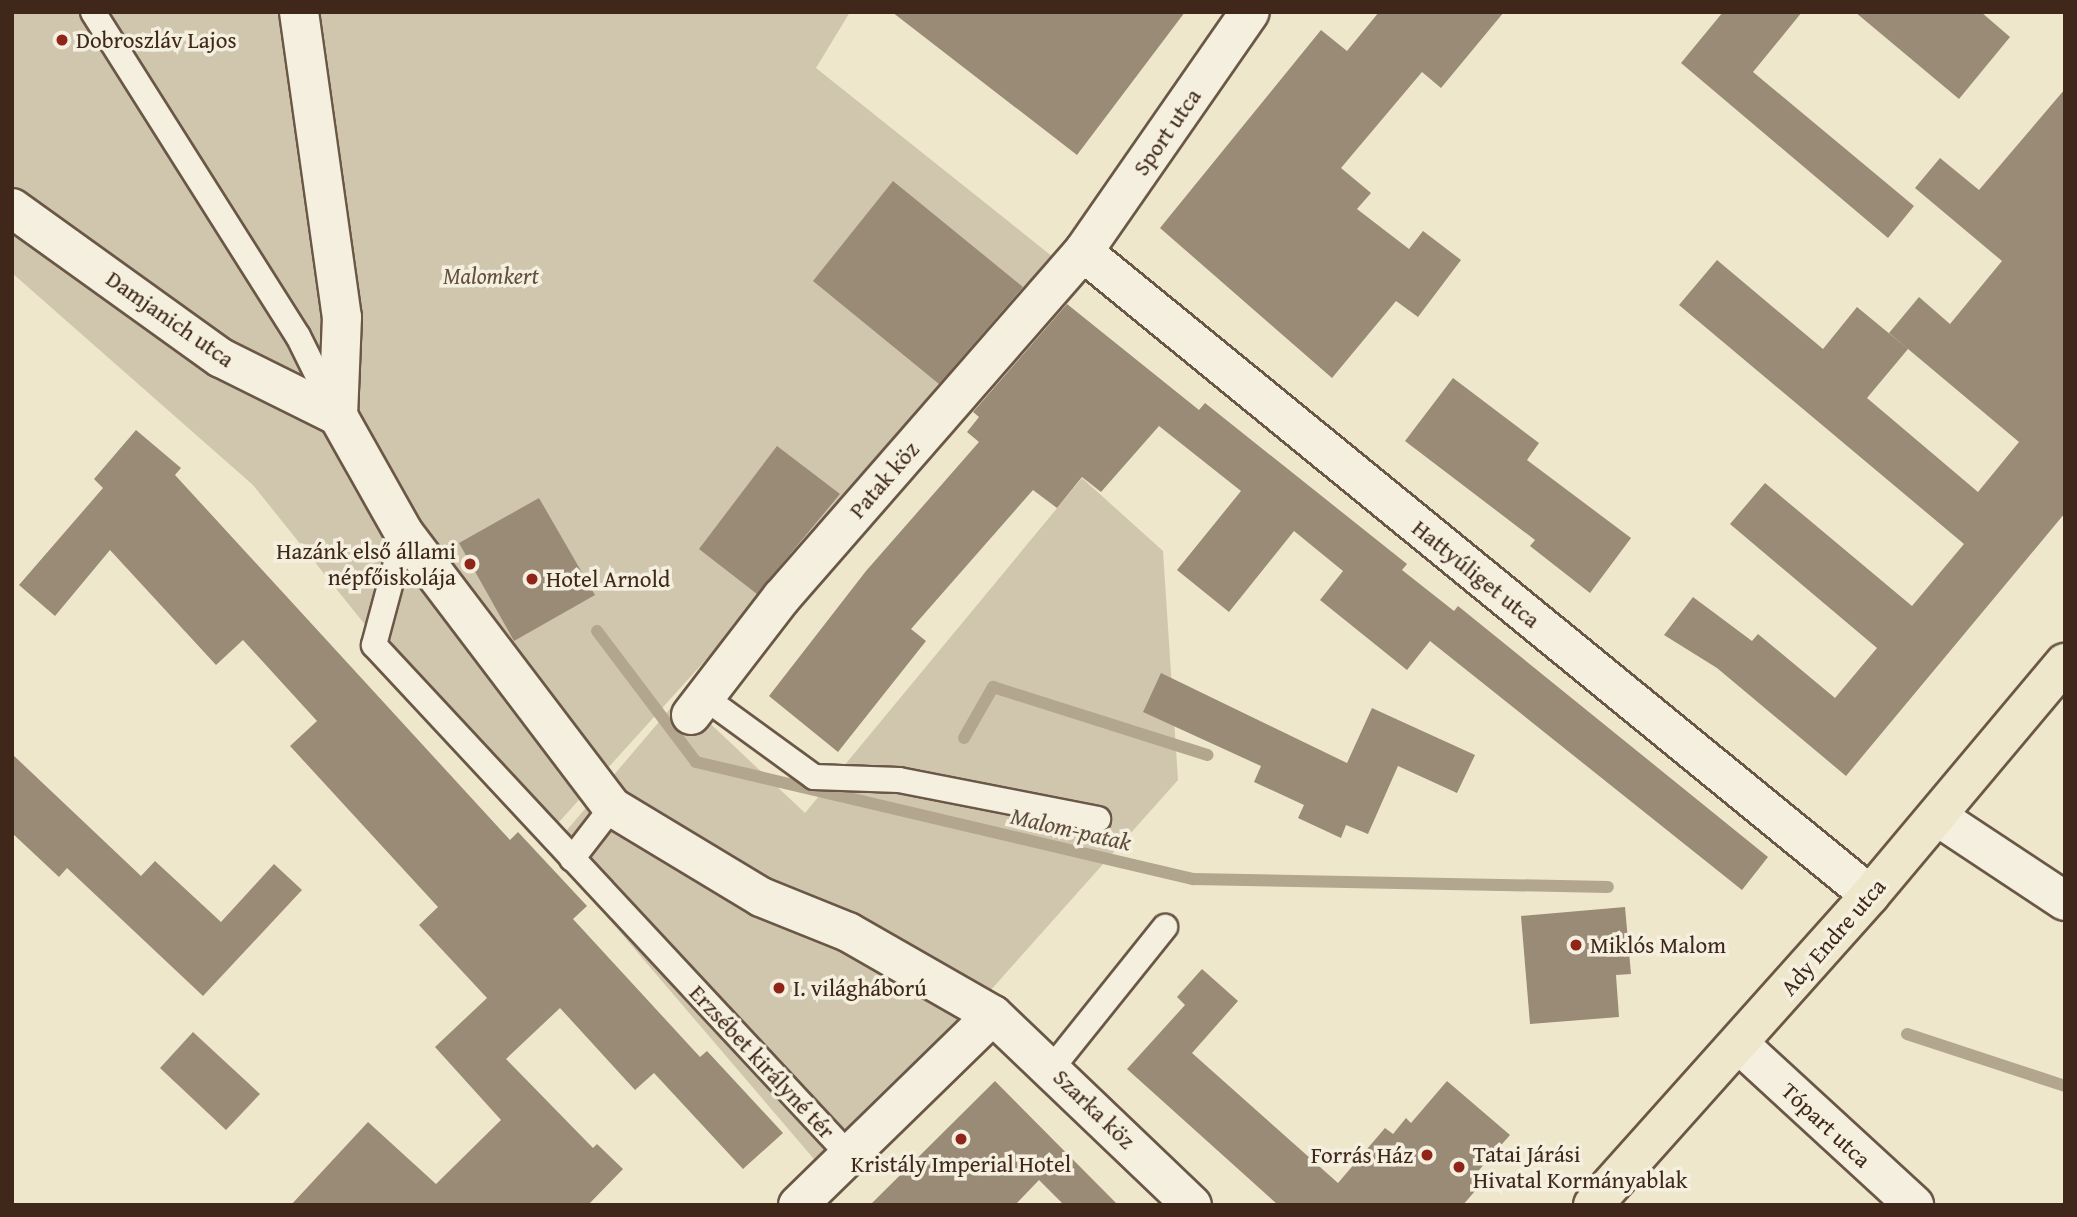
<!DOCTYPE html>
<html>
<head>
<meta charset="utf-8">
<style>
  body { margin:0 }
  #map { position:relative; width:2077px; height:1217px; overflow:hidden; background:#eee7cc; font-family:"Gentium Book Plus",serif }
  div>[style] { position:absolute }
  .green>* { inset:0; background:#d0c6ae }
  .stream>* { height:12px; margin:-6px; padding:0 6px; transform-origin:6px; border-radius:6px; background:#b2a68f }
  .building>* { inset:0; background:#9a8b77 }
  .roads { filter:drop-shadow(2px 0 #6b5746) drop-shadow(-2px 0 #6b5746) drop-shadow(0 2px #6b5746) drop-shadow(0 -2px #6b5746) }
  .lane>* { height:24px; margin:-12px; padding:0 12px; transform-origin:12px; border-radius:12px; background:#f4efde }
  .street>* { height:38px; margin:-19px; padding:0 19px; transform-origin:19px; border-radius:19px; background:#f4efde }
  .primary>* { height:38px; margin:-19px; padding:0 19px; transform-origin:19px; border-radius:19px; background:#eee7cc }
  .dots>* { width:19px; height:19px; translate:-50% -50%; box-sizing:border-box; border:4px solid #f4efde; border-radius:50% }
  span { translate:-50% -50%; white-space:nowrap; text-align:center; line-height:1.15; -webkit-text-stroke:7px #f4efde; paint-order:stroke }
  .poi-label { font-size:23px; color:#3f271a }
  .left { translate:0 -50%; text-align:left }
  .right { translate:-100% -50%; text-align:right }
  .street-label { font-size:23px; color:#3f271a }
  .park-label { font-size:23px; color:#634f3f; font-style:italic }
  .water-label { font-size:24px; color:#624d3d; font-style:italic }
  .frame { position:absolute; inset:0; border:14px solid #3f271a; pointer-events:none }
</style>
</head>
<body>
<div id="map">
  <div class="green">
    <i style="clip-path:polygon(12px 12px,850px 12px,816px 68px,1063px 265px,540px 843px,253px 485px,12px 273px)"></i>
    <i style="clip-path:polygon(1082px 478px,1163px 551px,1178px 780px,966px 1018px,819px 1165px,550px 850px,681px 696px,805px 813px)"></i>
  </div>
  <div class="stream">
    <i style="left:597px;top:631px;width:164px;rotate:52.9deg"></i>
    <i style="left:696px;top:762px;width:511px;rotate:13.25deg"></i>
    <i style="left:1193px;top:879px;width:415px;rotate:1.1deg"></i>
    <i style="left:964px;top:738px;width:59px;rotate:-60.4deg"></i>
    <i style="left:993px;top:687px;width:225px;rotate:17.6deg"></i>
    <i style="left:1907px;top:1034px;width:166px;rotate:18.2deg"></i>
  </div>
  <div class="building">
    <i style="clip-path:polygon(892px 12px,1185px 12px,1077px 155px)"></i>
    <i style="clip-path:polygon(1379px 12px,1504px 12px,1441px 88px,1422px 72px,1341px 168px,1371px 193px,1357px 209px,1409px 249px,1423px 231px,1461px 260px,1418px 317px,1396px 301px,1332px 378px,1160px 228px,1321px 30px,1347px 51px)"></i>
    <i style="clip-path:polygon(1723px 12px,1802px 12px,1753px 72px,1914px 206px,1888px 238px,1681px 63px)"></i>
    <i style="clip-path:polygon(1855px 12px,1981px 12px,2010px 37px,1959px 99px)"></i>
    <i style="clip-path:polygon(2065px 89px,2065px 513px,1846px 776px,1717px 668px,1664px 635px,1693px 597px,1752px 641px,1758px 634px,1835px 698px,1877px 648px,1730px 524px,1765px 483px,1912px 606px,1964px 544px,1679px 305px,1717px 260px,1823px 349px,1857px 307px,1908px 349px,1867px 398px,1978px 492px,2019px 442px,1889px 333px,1919px 297px,1950px 324px,2002px 261px,1915px 188px,1940px 158px,1979px 190px)"></i>
    <i style="clip-path:polygon(893px 181px,1023px 287px,939px 384px,813px 281px)"></i>
    <i style="clip-path:polygon(1067px 304px,1199px 410px,1205px 403px,1407px 564px,1402px 570px,1454px 611px,1458px 606px,1768px 857px,1742px 890px,1430px 641px,1407px 670px,1320px 600px,1343px 571px,1294px 531px,1229px 612px,1177px 570px,1241px 491px,1159px 426px,1101px 492px,1082px 477px,1057px 508px,1033px 490px,911px 629px,926px 641px,838px 752px,769px 696px,866px 571px,979px 442px,967px 432px,979px 417px,973px 412px)"></i>
    <i style="clip-path:polygon(1453px 378px,1539px 443px,1527px 460px,1631px 538px,1590px 593px,1530px 546px,1535px 540px,1405px 441px)"></i>
    <i style="clip-path:polygon(136px 430px,181px 468px,175px 475px,510px 840px,518px 832px,587px 906px,573px 919px,700px 1057px,707px 1051px,783px 1133px,743px 1169px,654px 1073px,635px 1090px,560px 1008px,506px 1059px,593px 1148px,597px 1144px,623px 1169px,588px 1205px,291px 1205px,368px 1122px,436px 1184px,501px 1120px,435px 1047px,487px 998px,419px 925px,438px 907px,290px 746px,317px 721px,243px 640px,216px 665px,110px 550px,55px 616px,19px 585px,103px 488px,94px 479px)"></i>
    <i style="clip-path:polygon(777px 446px,840px 494px,757px 594px,699px 549px)"></i>
    <i style="clip-path:polygon(539px 498px,595px 595px,514px 641px,459px 543px)"></i>
    <i style="clip-path:polygon(1161px 673px,1347px 763px,1372px 708px,1475px 755px,1457px 793px,1398px 766px,1368px 834px,1346px 825px,1341px 838px,1298px 818px,1304px 805px,1254px 782px,1261px 766px,1143px 712px)"></i>
    <i style="clip-path:polygon(12px 754px,141px 876px,155px 861px,221px 922px,274px 864px,302px 890px,203px 996px,67px 868px,59px 877px,12px 833px)"></i>
    <i style="clip-path:polygon(1625px 907px,1631px 974px,1616px 975px,1619px 1017px,1530px 1024px,1521px 916px)"></i>
    <i style="clip-path:polygon(1202px 969px,1238px 1001px,1192px 1053px,1338px 1183px,1385px 1128px,1393px 1134px,1406px 1118px,1411px 1123px,1447px 1081px,1510px 1135px,1473px 1177px,1481px 1184px,1463px 1205px,1278px 1205px,1127px 1069px,1185px 1005px,1177px 997px)"></i>
    <i style="clip-path:polygon(193px 1032px,260px 1094px,226px 1130px,160px 1068px)"></i>
    <i style="clip-path:polygon(995px 1081px,1118px 1205px,1064px 1205px,1039px 1180px,1015px 1205px,870px 1205px)"></i>
  </div>
  <div class="roads">
    <div class="lane">
      <i style="left:93px;top:12px;width:383px;rotate:57.7deg"></i>
      <i style="left:298px;top:336px;width:81px;rotate:63.7deg"></i>
      <i style="left:404px;top:533px;width:116px;rotate:105deg"></i>
      <i style="left:374px;top:645px;width:696px;rotate:47.04deg"></i>
      <i style="left:704px;top:697px;width:136px;rotate:36deg"></i>
      <i style="left:814px;top:777px;width:85px;rotate:2deg"></i>
      <i style="left:899px;top:780px;width:203px;rotate:11.1deg"></i>
      <i style="left:572px;top:859px;width:66px;rotate:-52.4deg"></i>
      <i style="left:1052px;top:1068px;width:181px;rotate:-51.3deg"></i>
    </div>
    <div class="street">
      <i style="left:299px;top:12px;width:308px;rotate:82deg"></i>
      <i style="left:342px;top:317px;width:99px;rotate:92.3deg"></i>
      <i style="left:12px;top:208px;width:257px;rotate:35.7deg"></i>
      <i style="left:221px;top:358px;width:131px;rotate:26.4deg"></i>
      <i style="left:1083px;top:252px;width:1016px;rotate:39.25deg"></i>
      <i style="left:338px;top:416px;width:134px;rotate:60.6deg"></i>
      <i style="left:404px;top:533px;width:344px;rotate:52.8deg"></i>
      <i style="left:612px;top:807px;width:174px;rotate:31.1deg"></i>
      <i style="left:761px;top:897px;width:94px;rotate:21.9deg"></i>
      <i style="left:848px;top:932px;width:167px;rotate:29.8deg"></i>
      <i style="left:993px;top:1015px;width:275px;rotate:43.7deg"></i>
      <i style="left:691px;top:715px;width:149px;rotate:-52.4deg"></i>
      <i style="left:782px;top:597px;width:458px;rotate:-48.9deg"></i>
      <i style="left:1083px;top:252px;width:292px;rotate:-55.2deg"></i>
      <i style="left:1938px;top:817px;width:152px;rotate:33.5deg"></i>
      <i style="left:1739px;top:1044px;width:238px;rotate:42.6deg"></i>
      <i style="left:798px;top:1205px;width:272px;rotate:-44.3deg"></i>
    </div>
    <div class="primary">
      <i style="left:1593px;top:1205px;width:416px;rotate:-48.2deg"></i>
      <i style="left:1870px;top:895px;width:303px;rotate:-50deg"></i>
    </div>
  </div>
  <div class="dots">
    <i style="left:62px;top:40px;background:#8f2418"></i>
    <i style="left:470px;top:564px;background:#8f2418"></i>
    <i style="left:532px;top:579px;background:#8f2418"></i>
    <i style="left:1576px;top:945px;background:#8f2418"></i>
    <i style="left:779px;top:988px;background:#8f2418"></i>
    <i style="left:961px;top:1139px;background:#8f2418"></i>
    <i style="left:1427px;top:1155px;background:#8f2418"></i>
    <i style="left:1459px;top:1167px;background:#8f2418"></i>
  </div>
  <div class="poi-label">
    <span class="left" style="left:76px;top:40px">Dobroszláv Lajos</span>
    <span class="right" style="left:456px;top:564px">Hazánk első állami<br>népfőiskolája</span>
    <span class="left" style="left:546px;top:579px">Hotel Arnold</span>
    <span class="left" style="left:1590px;top:945px">Miklós Malom</span>
    <span class="left" style="left:793px;top:988px">I. világháború</span>
    <span class="left" style="left:1473px;top:1167px">Tatai Járási<br>Hivatal Kormányablak</span>
    <span class="right" style="left:1413px;top:1155px">Forrás Ház</span>
    <span style="left:961px;top:1164px">Kristály Imperial Hotel</span>
  </div>
  <div class="street-label">
    <span style="left:1167px;top:132px;rotate:-55deg">Sport utca</span>
    <span style="left:170px;top:319px;rotate:35deg">Damjanich utca</span>
    <span style="left:884px;top:480px;rotate:-49deg">Patak köz</span>
    <span style="left:1476px;top:574px;rotate:39deg">Hattyúliget utca</span>
    <span style="left:1833px;top:937px;rotate:-49deg">Ady Endre utca</span>
    <span style="left:762px;top:1062px;rotate:47deg">Erzsébet királyné tér</span>
    <span style="left:1094px;top:1109px;rotate:44deg">Szarka köz</span>
    <span style="left:1826px;top:1125px;rotate:43deg">Tópart utca</span>
  </div>
  <div class="park-label">
    <span style="left:491px;top:276px">Malomkert</span>
  </div>
  <div class="water-label">
    <span style="left:1071px;top:829px;rotate:13deg">Malom-patak</span>
  </div>
  <div class="frame"></div>
</div>
</body>
</html>
